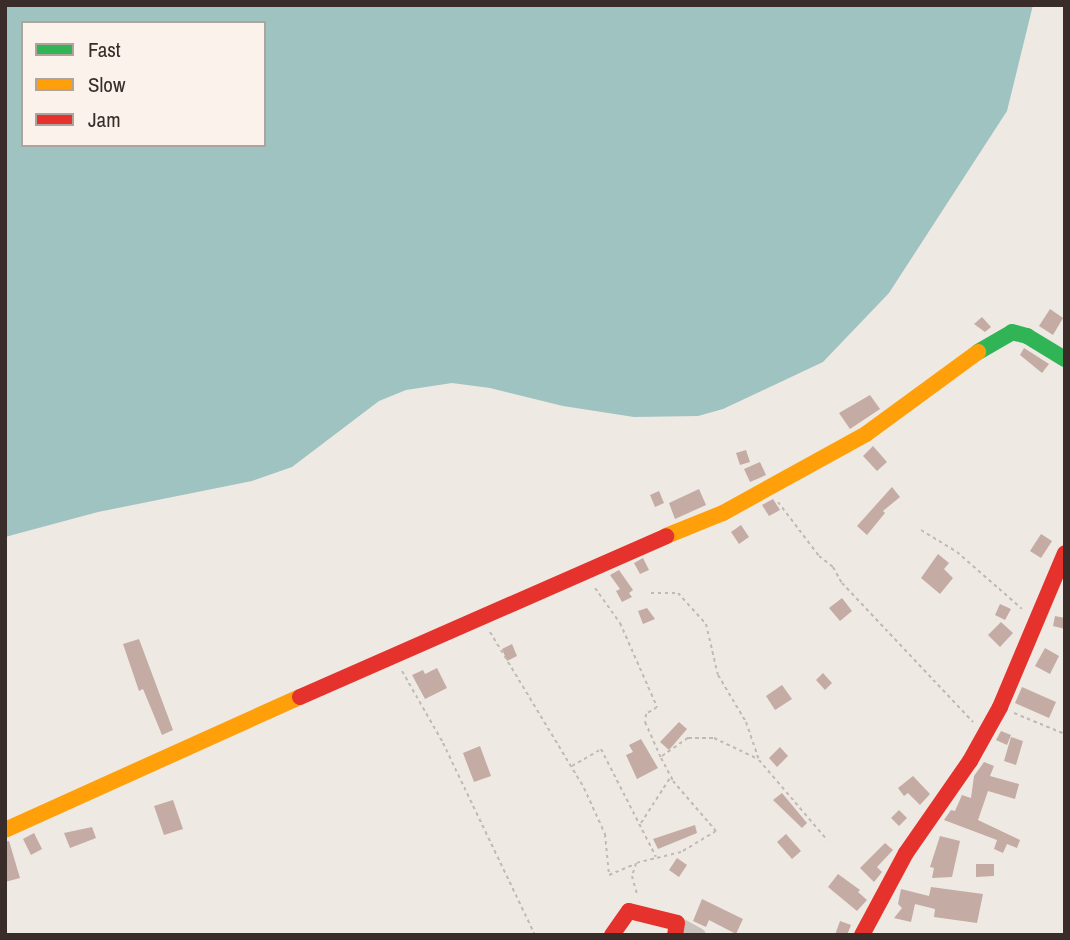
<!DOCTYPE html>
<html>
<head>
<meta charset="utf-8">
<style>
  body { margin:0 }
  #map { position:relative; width:1070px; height:940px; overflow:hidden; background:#efe9e3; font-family:"Archivo Narrow",sans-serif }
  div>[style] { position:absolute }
  .water>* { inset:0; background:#9ec3c0 }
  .building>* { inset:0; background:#c4aba4 }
  .path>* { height:2px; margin-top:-1px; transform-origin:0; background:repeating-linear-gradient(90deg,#c1b9b4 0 3.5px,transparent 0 7px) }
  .street>* { height:14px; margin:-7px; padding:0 7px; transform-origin:7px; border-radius:7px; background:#c8c1bc }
  .fast>* { height:16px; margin:-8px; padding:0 8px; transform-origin:8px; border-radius:8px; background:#30b455 }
  .slow>* { height:16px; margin:-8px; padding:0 8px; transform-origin:8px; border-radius:8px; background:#ff9f0a }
  .jam>* { height:16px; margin:-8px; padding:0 8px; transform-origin:8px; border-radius:8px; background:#e5322d }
  span { translate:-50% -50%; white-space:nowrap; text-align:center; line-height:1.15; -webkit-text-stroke:5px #fbf2eb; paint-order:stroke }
  .frame { position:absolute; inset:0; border:7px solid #3a2d29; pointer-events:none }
  .legend { position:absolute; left:21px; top:21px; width:245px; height:126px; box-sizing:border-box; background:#fbf2eb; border:2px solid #aea39d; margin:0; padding:9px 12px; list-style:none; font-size:21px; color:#3a2d29 }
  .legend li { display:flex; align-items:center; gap:14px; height:35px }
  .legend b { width:35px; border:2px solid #aea39d }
</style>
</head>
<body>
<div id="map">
  <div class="water">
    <i style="clip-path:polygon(evenodd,5px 5px,1033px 5px,1007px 111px,889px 293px,823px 362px,723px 409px,698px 416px,634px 417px,563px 406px,490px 388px,452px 383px,406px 390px,379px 401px,292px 467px,252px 481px,98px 512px,5px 537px,5px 5px,23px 23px,264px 23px,264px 145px,23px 145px,23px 23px)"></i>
  </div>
  <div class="building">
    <i style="clip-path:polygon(1050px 309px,1063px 318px,1053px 335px,1039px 326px)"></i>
    <i style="clip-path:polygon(982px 317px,991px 327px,985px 332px,974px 324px)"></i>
    <i style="clip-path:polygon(1024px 348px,1049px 364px,1042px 373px,1020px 355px)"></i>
    <i style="clip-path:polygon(870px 395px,880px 409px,850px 429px,839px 413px)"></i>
    <i style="clip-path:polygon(873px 446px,887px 462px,877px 471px,863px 456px)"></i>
    <i style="clip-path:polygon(746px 450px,750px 462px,740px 465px,736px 453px)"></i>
    <i style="clip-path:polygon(760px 462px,766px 475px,750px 482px,744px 469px)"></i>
    <i style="clip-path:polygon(892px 487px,900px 497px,883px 511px,885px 513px,867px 535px,857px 526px)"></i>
    <i style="clip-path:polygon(699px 489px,706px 505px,675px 519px,669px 503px)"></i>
    <i style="clip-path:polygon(659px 491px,664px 503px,655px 507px,650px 495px)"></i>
    <i style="clip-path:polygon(773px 499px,780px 510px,769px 516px,762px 505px)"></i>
    <i style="clip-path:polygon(741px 525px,749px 537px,739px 544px,731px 532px)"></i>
    <i style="clip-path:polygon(1041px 534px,1052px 541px,1041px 558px,1030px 551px)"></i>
    <i style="clip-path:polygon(938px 554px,949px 563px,944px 569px,953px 578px,940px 594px,921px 578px)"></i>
    <i style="clip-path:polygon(643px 558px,649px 570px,640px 574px,634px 563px)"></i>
    <i style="clip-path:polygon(619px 570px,633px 590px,629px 593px,632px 597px,622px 602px,616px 591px,620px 589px,610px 575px)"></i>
    <i style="clip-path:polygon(842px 598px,852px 611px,840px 621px,829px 608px)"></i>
    <i style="clip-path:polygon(1000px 604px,1011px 609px,1005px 620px,995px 615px)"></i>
    <i style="clip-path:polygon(647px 608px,655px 619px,643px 624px,638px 611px)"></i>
    <i style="clip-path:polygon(1055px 616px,1065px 618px,1065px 629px,1053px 626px)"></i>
    <i style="clip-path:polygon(1001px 622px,1013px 633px,1000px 647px,988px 635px)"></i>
    <i style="clip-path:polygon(139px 639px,173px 730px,162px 735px,143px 689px,139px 691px,123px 644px)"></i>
    <i style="clip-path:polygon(512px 644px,517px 656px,507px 661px,502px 649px)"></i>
    <i style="clip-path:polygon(1045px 648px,1059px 656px,1050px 674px,1035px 666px)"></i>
    <i style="clip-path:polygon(437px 668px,447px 688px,425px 699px,412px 675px,423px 670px,425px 674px)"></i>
    <i style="clip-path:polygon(823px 673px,832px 683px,825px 690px,816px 680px)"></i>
    <i style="clip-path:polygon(782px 685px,792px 699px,775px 710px,766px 696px)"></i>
    <i style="clip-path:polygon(1022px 687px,1056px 702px,1049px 718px,1015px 703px)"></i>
    <i style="clip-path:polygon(679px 722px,687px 729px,669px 750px,660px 742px)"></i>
    <i style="clip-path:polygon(1001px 731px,1011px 735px,1007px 745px,996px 740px)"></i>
    <i style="clip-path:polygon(1011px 737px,1023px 741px,1016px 765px,1004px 761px)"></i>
    <i style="clip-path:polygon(641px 739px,658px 768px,637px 779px,626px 755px,633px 752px,629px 745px)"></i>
    <i style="clip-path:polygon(480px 746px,491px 776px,474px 782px,463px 753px)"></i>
    <i style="clip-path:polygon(780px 747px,788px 756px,777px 767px,769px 758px)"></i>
    <i style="clip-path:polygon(984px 762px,994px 766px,990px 776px,1019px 784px,1015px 799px,988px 791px,978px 820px,1020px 840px,1017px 848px,1007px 844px,1003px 853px,994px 849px,997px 840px,944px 820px,951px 810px,955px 811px,962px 795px,971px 798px,974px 776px)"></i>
    <i style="clip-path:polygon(913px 776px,930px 794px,920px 805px,908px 793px,904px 796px,898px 788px)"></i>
    <i style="clip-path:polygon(782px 793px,807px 823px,802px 828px,773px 800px)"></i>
    <i style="clip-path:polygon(173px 800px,183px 829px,164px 835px,154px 806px)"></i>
    <i style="clip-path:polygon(899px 810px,907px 818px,899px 826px,891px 818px)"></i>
    <i style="clip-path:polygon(695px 825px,697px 833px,658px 849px,653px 839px)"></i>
    <i style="clip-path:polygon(92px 827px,96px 838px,70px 848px,64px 833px)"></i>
    <i style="clip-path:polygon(34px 833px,42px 849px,31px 855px,23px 839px)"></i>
    <i style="clip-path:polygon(786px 834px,801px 851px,792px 859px,777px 842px)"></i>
    <i style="clip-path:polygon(940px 836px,960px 841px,952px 877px,932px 878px,934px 868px,930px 867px)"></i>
    <i style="clip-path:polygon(9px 841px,20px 878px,5px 882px,5px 842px)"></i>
    <i style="clip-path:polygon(885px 843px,893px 850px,877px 867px,882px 872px,874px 882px,860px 868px)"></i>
    <i style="clip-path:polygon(677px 858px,687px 865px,679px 877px,669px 870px)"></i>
    <i style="clip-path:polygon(976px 864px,994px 864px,994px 876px,976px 877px)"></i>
    <i style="clip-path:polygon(838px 874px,860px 890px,858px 892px,867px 900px,857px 911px,828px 887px)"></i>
    <i style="clip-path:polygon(931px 887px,983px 894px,977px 923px,934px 917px,935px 909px,915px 904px,911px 922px,894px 918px,902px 908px,898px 904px,901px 889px,929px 896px)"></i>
    <i style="clip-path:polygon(702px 899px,743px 919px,736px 934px,709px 920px,706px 927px,693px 921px)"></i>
    <i style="clip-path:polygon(840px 921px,851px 925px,847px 935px,835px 935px)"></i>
  </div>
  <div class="path">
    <i style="left:778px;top:502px;width:68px;rotate:52.8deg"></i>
    <i style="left:819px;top:556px;width:18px;rotate:38deg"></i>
    <i style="left:833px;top:567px;width:18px;rotate:61deg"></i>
    <i style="left:842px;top:583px;width:191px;rotate:46.7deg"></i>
    <i style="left:921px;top:530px;width:42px;rotate:31.4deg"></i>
    <i style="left:957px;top:552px;width:86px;rotate:41.2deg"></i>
    <i style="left:595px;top:588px;width:43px;rotate:54.5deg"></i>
    <i style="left:620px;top:623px;width:92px;rotate:66.2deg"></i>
    <i style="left:657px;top:707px;width:13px;rotate:148deg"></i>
    <i style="left:646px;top:714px;width:8px;rotate:97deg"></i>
    <i style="left:645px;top:722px;width:39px;rotate:66deg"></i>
    <i style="left:661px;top:758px;width:26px;rotate:62deg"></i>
    <i style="left:673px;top:781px;width:66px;rotate:49.3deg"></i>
    <i style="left:716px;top:831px;width:41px;rotate:149deg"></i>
    <i style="left:681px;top:852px;width:46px;rotate:166.3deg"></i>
    <i style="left:636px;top:863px;width:14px;rotate:107deg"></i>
    <i style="left:632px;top:876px;width:20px;rotate:75deg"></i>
    <i style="left:651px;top:593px;width:27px"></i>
    <i style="left:678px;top:593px;width:42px;rotate:47.9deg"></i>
    <i style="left:706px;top:624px;width:52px;rotate:76.8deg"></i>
    <i style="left:718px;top:675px;width:55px;rotate:59.2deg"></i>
    <i style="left:746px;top:722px;width:40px;rotate:71.1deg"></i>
    <i style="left:759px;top:760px;width:105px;rotate:49.6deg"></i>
    <i style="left:490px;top:632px;width:182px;rotate:58.9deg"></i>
    <i style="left:584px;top:788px;width:51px;rotate:65.5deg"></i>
    <i style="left:605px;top:834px;width:41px;rotate:84.4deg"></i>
    <i style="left:609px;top:875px;width:28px;rotate:-23deg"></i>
    <i style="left:402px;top:671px;width:83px;rotate:60.3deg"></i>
    <i style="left:443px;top:743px;width:213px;rotate:64.4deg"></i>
    <i style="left:1014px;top:713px;width:55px;rotate:22.4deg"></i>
    <i style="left:662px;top:756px;width:32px;rotate:-35deg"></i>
    <i style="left:688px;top:738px;width:26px"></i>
    <i style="left:714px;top:738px;width:49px;rotate:25.5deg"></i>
    <i style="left:572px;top:766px;width:34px;rotate:-30deg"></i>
    <i style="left:601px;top:749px;width:121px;rotate:63deg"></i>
    <i style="left:641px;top:823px;width:54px;rotate:-57.2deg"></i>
  </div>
  <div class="street">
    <i style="left:677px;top:923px;width:25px;rotate:29deg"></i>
  </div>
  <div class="fast">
    <i style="left:978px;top:352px;width:39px;rotate:-30deg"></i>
    <i style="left:1012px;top:332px;width:16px;rotate:15deg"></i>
    <i style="left:1027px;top:336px;width:44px;rotate:31.2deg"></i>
  </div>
  <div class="slow">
    <i style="left:666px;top:536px;width:61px;rotate:-22deg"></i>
    <i style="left:723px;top:513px;width:163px;rotate:-28.9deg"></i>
    <i style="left:866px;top:434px;width:139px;rotate:-36.2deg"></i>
    <i style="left:5px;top:830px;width:324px;rotate:-24.3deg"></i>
  </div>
  <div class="jam">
    <i style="left:300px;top:697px;width:400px;rotate:-23.7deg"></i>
    <i style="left:612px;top:935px;width:29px;rotate:-55deg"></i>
    <i style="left:629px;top:911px;width:49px;rotate:14deg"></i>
    <i style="left:677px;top:923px;width:12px;rotate:99deg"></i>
    <i style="left:862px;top:935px;width:93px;rotate:-61.8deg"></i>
    <i style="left:906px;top:853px;width:112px;rotate:-55.2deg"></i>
    <i style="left:970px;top:761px;width:62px;rotate:-60.9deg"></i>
    <i style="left:1000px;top:707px;width:167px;rotate:-67.1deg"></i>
  </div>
  <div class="frame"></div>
  <ul class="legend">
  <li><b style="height:9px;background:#30b455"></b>Fast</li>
  <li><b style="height:9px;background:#ff9f0a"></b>Slow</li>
  <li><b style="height:9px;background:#e5322d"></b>Jam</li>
  </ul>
</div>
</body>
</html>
